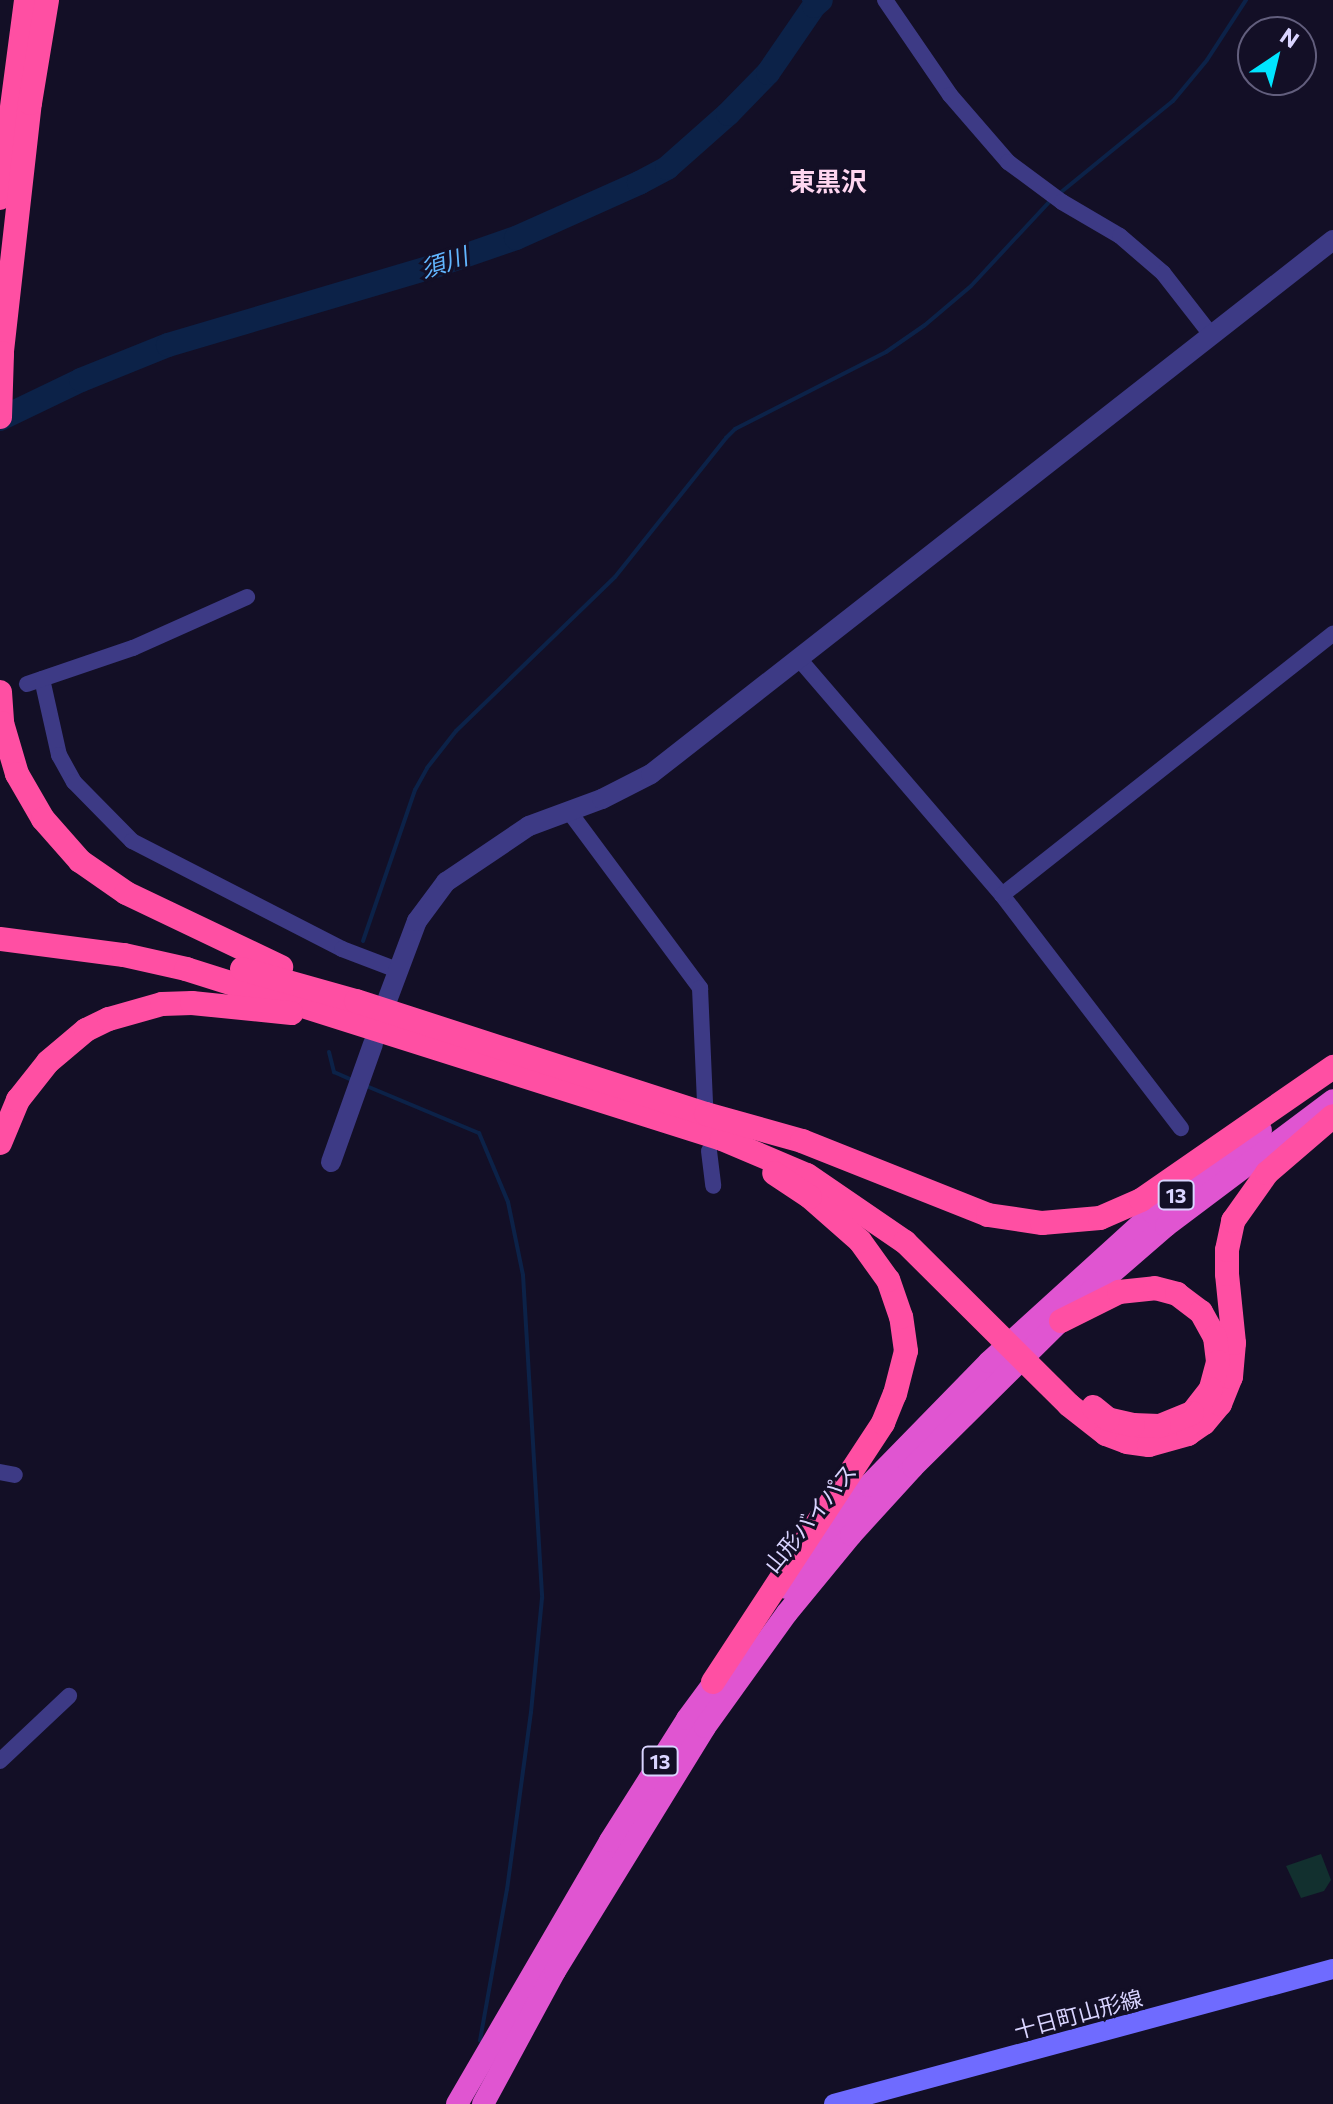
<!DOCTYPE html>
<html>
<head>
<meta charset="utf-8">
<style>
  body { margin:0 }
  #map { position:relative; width:1333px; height:2104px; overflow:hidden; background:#130f26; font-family:Commissioner,"Noto Sans JP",sans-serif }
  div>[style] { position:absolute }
  .green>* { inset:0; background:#12302f }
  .stream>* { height:4px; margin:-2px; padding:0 2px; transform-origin:2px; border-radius:2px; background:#0c2248 }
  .river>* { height:24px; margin:-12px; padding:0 12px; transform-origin:12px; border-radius:12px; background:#0c2248 }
  .minor>* { height:16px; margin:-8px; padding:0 8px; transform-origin:8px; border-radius:8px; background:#3d3a85 }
  .tertiary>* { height:20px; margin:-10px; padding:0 10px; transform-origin:10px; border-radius:10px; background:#3d3a85 }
  .secondary>* { height:20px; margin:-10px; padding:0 10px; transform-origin:10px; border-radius:10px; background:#6f6bff }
  .trunk>* { height:22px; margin:-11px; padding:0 11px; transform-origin:11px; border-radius:11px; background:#e055d1 }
  .motorway>* { height:24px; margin:-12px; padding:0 12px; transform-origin:12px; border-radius:12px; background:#ff4fa3 }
  span { translate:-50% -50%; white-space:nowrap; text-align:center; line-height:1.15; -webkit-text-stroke:6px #130f26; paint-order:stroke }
  .shield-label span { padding:2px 6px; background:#130f26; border:2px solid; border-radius:6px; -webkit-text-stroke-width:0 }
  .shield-label { font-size:20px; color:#d9d4ff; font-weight:700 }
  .street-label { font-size:22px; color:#d9d4ff }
  .water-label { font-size:24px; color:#62b6ff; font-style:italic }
  .quarter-label { font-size:26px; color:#ffd6f0; font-weight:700 }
  .north { position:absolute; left:1237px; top:16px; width:80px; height:80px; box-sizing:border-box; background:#130f26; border:2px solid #625e7d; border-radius:50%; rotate:35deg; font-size:22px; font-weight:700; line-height:32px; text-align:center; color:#d9d4ff }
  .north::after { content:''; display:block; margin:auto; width:28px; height:36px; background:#00e5ff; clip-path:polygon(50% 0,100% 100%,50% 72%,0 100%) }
</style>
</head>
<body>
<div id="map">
  <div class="green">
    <i style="clip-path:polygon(1321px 1854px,1331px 1880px,1324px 1891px,1301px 1898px,1286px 1866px)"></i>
  </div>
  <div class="stream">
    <i style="left:804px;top:0;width:12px;rotate:31deg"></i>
    <i style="left:1060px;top:193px;width:146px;rotate:-39.2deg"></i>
    <i style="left:1173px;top:101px;width:53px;rotate:-50.3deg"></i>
    <i style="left:1207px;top:60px;width:72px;rotate:-57deg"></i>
    <i style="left:363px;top:941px;width:160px;rotate:-71deg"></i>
    <i style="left:415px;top:790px;width:25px;rotate:-61deg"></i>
    <i style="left:427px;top:768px;width:47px;rotate:-51.9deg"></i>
    <i style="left:456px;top:731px;width:221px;rotate:-44.1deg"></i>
    <i style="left:615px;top:577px;width:178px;rotate:-51.4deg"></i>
    <i style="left:726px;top:438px;width:13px;rotate:-45deg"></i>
    <i style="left:735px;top:429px;width:169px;rotate:-27deg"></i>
    <i style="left:886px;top:352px;width:47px;rotate:-34.7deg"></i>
    <i style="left:925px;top:325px;width:60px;rotate:-40.3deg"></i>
    <i style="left:971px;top:286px;width:116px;rotate:-47.1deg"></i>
    <i style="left:329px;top:1052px;width:21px;rotate:76deg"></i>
    <i style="left:334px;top:1072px;width:20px;rotate:24deg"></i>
    <i style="left:364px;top:1085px;width:125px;rotate:22.7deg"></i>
    <i style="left:479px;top:1133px;width:75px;rotate:67.2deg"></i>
    <i style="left:508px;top:1202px;width:75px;rotate:78.4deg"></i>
    <i style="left:523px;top:1275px;width:324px;rotate:86.6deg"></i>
    <i style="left:542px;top:1598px;width:115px;rotate:95.5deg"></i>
    <i style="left:531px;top:1712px;width:179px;rotate:97.7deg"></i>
    <i style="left:507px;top:1889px;width:154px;rotate:100.1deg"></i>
  </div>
  <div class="river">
    <i style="left:0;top:419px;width:90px;rotate:-25.7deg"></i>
    <i style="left:81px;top:380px;width:94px;rotate:-21.9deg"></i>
    <i style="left:168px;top:345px;width:282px;rotate:-16.5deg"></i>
    <i style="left:438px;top:265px;width:83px;rotate:-19.1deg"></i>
    <i style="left:516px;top:238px;width:135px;rotate:-24.1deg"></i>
    <i style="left:639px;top:183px;width:32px;rotate:-28deg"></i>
    <i style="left:667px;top:168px;width:81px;rotate:-41.5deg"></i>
    <i style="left:728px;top:114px;width:57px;rotate:-45.7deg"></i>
    <i style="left:768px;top:73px;width:81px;rotate:-55.5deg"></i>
    <i style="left:814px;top:6px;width:9px;rotate:-41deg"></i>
  </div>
  <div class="minor">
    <i style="left:885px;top:0;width:115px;rotate:55.6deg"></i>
    <i style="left:950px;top:95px;width:89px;rotate:49.1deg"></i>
    <i style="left:1008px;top:162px;width:67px;rotate:36.5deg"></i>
    <i style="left:1062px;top:202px;width:67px;rotate:30.4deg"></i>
    <i style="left:1120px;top:236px;width:57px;rotate:40.7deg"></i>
    <i style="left:1163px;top:273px;width:80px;rotate:52.1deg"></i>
    <i style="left:800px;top:660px;width:310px;rotate:49.3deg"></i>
    <i style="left:1002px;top:895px;width:294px;rotate:52.5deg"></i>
    <i style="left:42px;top:679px;width:78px;rotate:77.4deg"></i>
    <i style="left:59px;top:755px;width:31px;rotate:61deg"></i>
    <i style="left:74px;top:782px;width:83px;rotate:45.5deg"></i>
    <i style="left:132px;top:841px;width:236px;rotate:27.2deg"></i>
    <i style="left:342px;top:949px;width:59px;rotate:20.9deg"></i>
    <i style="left:27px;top:684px;width:112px;rotate:-18.8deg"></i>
    <i style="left:133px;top:648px;width:125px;rotate:-24.1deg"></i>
    <i style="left:568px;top:810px;width:222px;rotate:53.4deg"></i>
    <i style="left:700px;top:988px;width:116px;rotate:87.5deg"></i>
    <i style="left:1002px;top:895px;width:422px;rotate:-38.3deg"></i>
    <i style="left:709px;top:1151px;width:35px;rotate:83deg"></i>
    <i style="left:0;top:1472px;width:15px;rotate:11deg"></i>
    <i style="left:0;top:1761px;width:95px;rotate:-43.3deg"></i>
  </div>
  <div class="tertiary">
    <i style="left:388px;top:998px;width:82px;rotate:-69.4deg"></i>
    <i style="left:417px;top:921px;width:49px;rotate:-53.4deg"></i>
    <i style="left:446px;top:882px;width:100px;rotate:-34deg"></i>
    <i style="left:529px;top:826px;width:78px;rotate:-20.3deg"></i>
    <i style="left:602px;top:799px;width:55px;rotate:-27deg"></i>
    <i style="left:651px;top:774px;width:866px;rotate:-38.06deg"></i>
    <i style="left:331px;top:1162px;width:125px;rotate:-70.4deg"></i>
  </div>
  <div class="secondary">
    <i style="left:834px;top:2104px;width:517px;rotate:-15.14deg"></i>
  </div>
  <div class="trunk">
    <i style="left:786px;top:1588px;width:131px;rotate:-51.2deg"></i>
    <i style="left:868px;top:1486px;width:173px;rotate:-45.7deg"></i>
    <i style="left:989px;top:1362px;width:222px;rotate:-42.3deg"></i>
    <i style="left:1153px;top:1213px;width:136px;rotate:-37.5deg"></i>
    <i style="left:457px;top:2104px;width:304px;rotate:-59.8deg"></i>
    <i style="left:610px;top:1841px;width:144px;rotate:-57.7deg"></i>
    <i style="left:687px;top:1719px;width:62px;rotate:-53.5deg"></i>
    <i style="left:483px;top:2104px;width:151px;rotate:-61.6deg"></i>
    <i style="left:555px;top:1971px;width:286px;rotate:-58.4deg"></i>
    <i style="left:705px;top:1727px;width:140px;rotate:-54.3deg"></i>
    <i style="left:787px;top:1613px;width:101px;rotate:-50.6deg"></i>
    <i style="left:851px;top:1535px;width:92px;rotate:-47.6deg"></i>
    <i style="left:913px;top:1467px;width:250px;rotate:-44.7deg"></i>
    <i style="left:1091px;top:1291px;width:99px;rotate:-40.9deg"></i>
    <i style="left:1166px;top:1226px;width:209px;rotate:-37deg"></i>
  </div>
  <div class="motorway">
    <i style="left:0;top:198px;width:200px;rotate:-82.5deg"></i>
    <i style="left:0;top:369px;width:268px;rotate:-83.6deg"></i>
    <i style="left:30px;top:103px;width:104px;rotate:-80.6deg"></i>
    <i style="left:0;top:417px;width:64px;rotate:-88.2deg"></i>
    <i style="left:0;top:692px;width:31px;rotate:86deg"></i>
    <i style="left:2px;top:723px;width:53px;rotate:73.6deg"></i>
    <i style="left:17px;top:774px;width:52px;rotate:60deg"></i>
    <i style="left:43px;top:819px;width:56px;rotate:48.6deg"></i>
    <i style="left:80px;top:861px;width:56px;rotate:34.8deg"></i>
    <i style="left:126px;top:893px;width:172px;rotate:25.5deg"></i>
    <i style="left:0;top:939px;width:125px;rotate:7.4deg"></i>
    <i style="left:124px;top:955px;width:64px;rotate:12.7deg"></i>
    <i style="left:186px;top:969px;width:562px;rotate:17.6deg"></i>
    <i style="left:722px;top:1139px;width:92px;rotate:23deg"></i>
    <i style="left:807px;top:1175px;width:119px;rotate:34.4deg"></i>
    <i style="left:905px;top:1242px;width:231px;rotate:44.8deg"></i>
    <i style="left:1069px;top:1405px;width:47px;rotate:38.1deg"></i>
    <i style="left:1106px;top:1434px;width:22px;rotate:21deg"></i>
    <i style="left:1127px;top:1442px;width:22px;rotate:8deg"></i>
    <i style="left:1149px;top:1445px;width:41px;rotate:-15.8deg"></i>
    <i style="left:1188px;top:1434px;width:19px;rotate:-35deg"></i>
    <i style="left:1204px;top:1423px;width:25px;rotate:-50deg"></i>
    <i style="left:1220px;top:1404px;width:29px;rotate:-68deg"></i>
    <i style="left:1231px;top:1377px;width:34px;rotate:-85deg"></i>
    <i style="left:1234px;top:1343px;width:69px;rotate:-95.8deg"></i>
    <i style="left:1227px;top:1274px;width:24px;rotate:-90deg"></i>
    <i style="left:1227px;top:1250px;width:30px;rotate:-78deg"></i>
    <i style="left:1233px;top:1221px;width:59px;rotate:-54.7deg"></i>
    <i style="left:1267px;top:1173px;width:87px;rotate:-40.8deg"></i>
    <i style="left:242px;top:969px;width:118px;rotate:15.7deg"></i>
    <i style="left:356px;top:1001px;width:368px;rotate:17.9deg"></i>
    <i style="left:706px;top:1114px;width:100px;rotate:15.7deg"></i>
    <i style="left:802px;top:1141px;width:200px;rotate:21.7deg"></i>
    <i style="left:988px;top:1215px;width:55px;rotate:8.4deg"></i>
    <i style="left:1042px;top:1223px;width:58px;rotate:-4.9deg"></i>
    <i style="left:1100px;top:1218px;width:45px;rotate:-23.7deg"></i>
    <i style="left:1141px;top:1200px;width:234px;rotate:-34.7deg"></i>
    <i style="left:0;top:1143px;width:47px;rotate:-67.3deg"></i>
    <i style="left:18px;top:1100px;width:48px;rotate:-51.7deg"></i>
    <i style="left:48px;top:1062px;width:50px;rotate:-40.1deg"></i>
    <i style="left:86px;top:1030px;width:25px;rotate:-26deg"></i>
    <i style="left:109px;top:1019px;width:55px;rotate:-15.8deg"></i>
    <i style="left:162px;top:1004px;width:30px;rotate:-2deg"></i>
    <i style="left:192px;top:1003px;width:100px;rotate:5.8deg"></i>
    <i style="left:1061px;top:1321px;width:65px;rotate:-26.6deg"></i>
    <i style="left:1119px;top:1292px;width:36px;rotate:-6deg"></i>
    <i style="left:1155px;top:1288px;width:23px;rotate:15deg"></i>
    <i style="left:1177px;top:1294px;width:30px;rotate:37deg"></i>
    <i style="left:1201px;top:1312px;width:29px;rotate:61deg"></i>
    <i style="left:1215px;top:1337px;width:25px;rotate:83deg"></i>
    <i style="left:1218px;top:1362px;width:28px;rotate:105deg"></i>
    <i style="left:1211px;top:1389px;width:31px;rotate:128deg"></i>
    <i style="left:1192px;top:1413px;width:35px;rotate:158deg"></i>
    <i style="left:1159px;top:1426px;width:26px;rotate:-178deg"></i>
    <i style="left:1133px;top:1425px;width:26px;rotate:-167deg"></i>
    <i style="left:1108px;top:1419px;width:19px;rotate:-141deg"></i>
    <i style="left:713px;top:1682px;width:310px;rotate:-56.7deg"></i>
    <i style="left:883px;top:1423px;width:31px;rotate:-68deg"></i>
    <i style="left:895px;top:1394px;width:44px;rotate:-75.7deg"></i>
    <i style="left:906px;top:1351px;width:34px;rotate:-98deg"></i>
    <i style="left:901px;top:1317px;width:39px;rotate:-109deg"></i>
    <i style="left:888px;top:1280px;width:48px;rotate:-125.7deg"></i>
    <i style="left:860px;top:1241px;width:67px;rotate:-138.7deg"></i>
    <i style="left:810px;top:1197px;width:43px;rotate:-146.3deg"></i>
  </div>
  <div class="shield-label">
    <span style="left:1176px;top:1195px">13</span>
    <span style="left:660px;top:1761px">13</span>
  </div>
  <div class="street-label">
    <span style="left:810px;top:1518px;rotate:-51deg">山形バイパス</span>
    <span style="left:1078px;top:2014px;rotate:-15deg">十日町山形線</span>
  </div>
  <div class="water-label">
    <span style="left:444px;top:262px;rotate:-18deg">須川</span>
  </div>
  <div class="quarter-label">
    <span style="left:828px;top:181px">東黒沢</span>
  </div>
  <div class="north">N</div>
</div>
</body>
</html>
